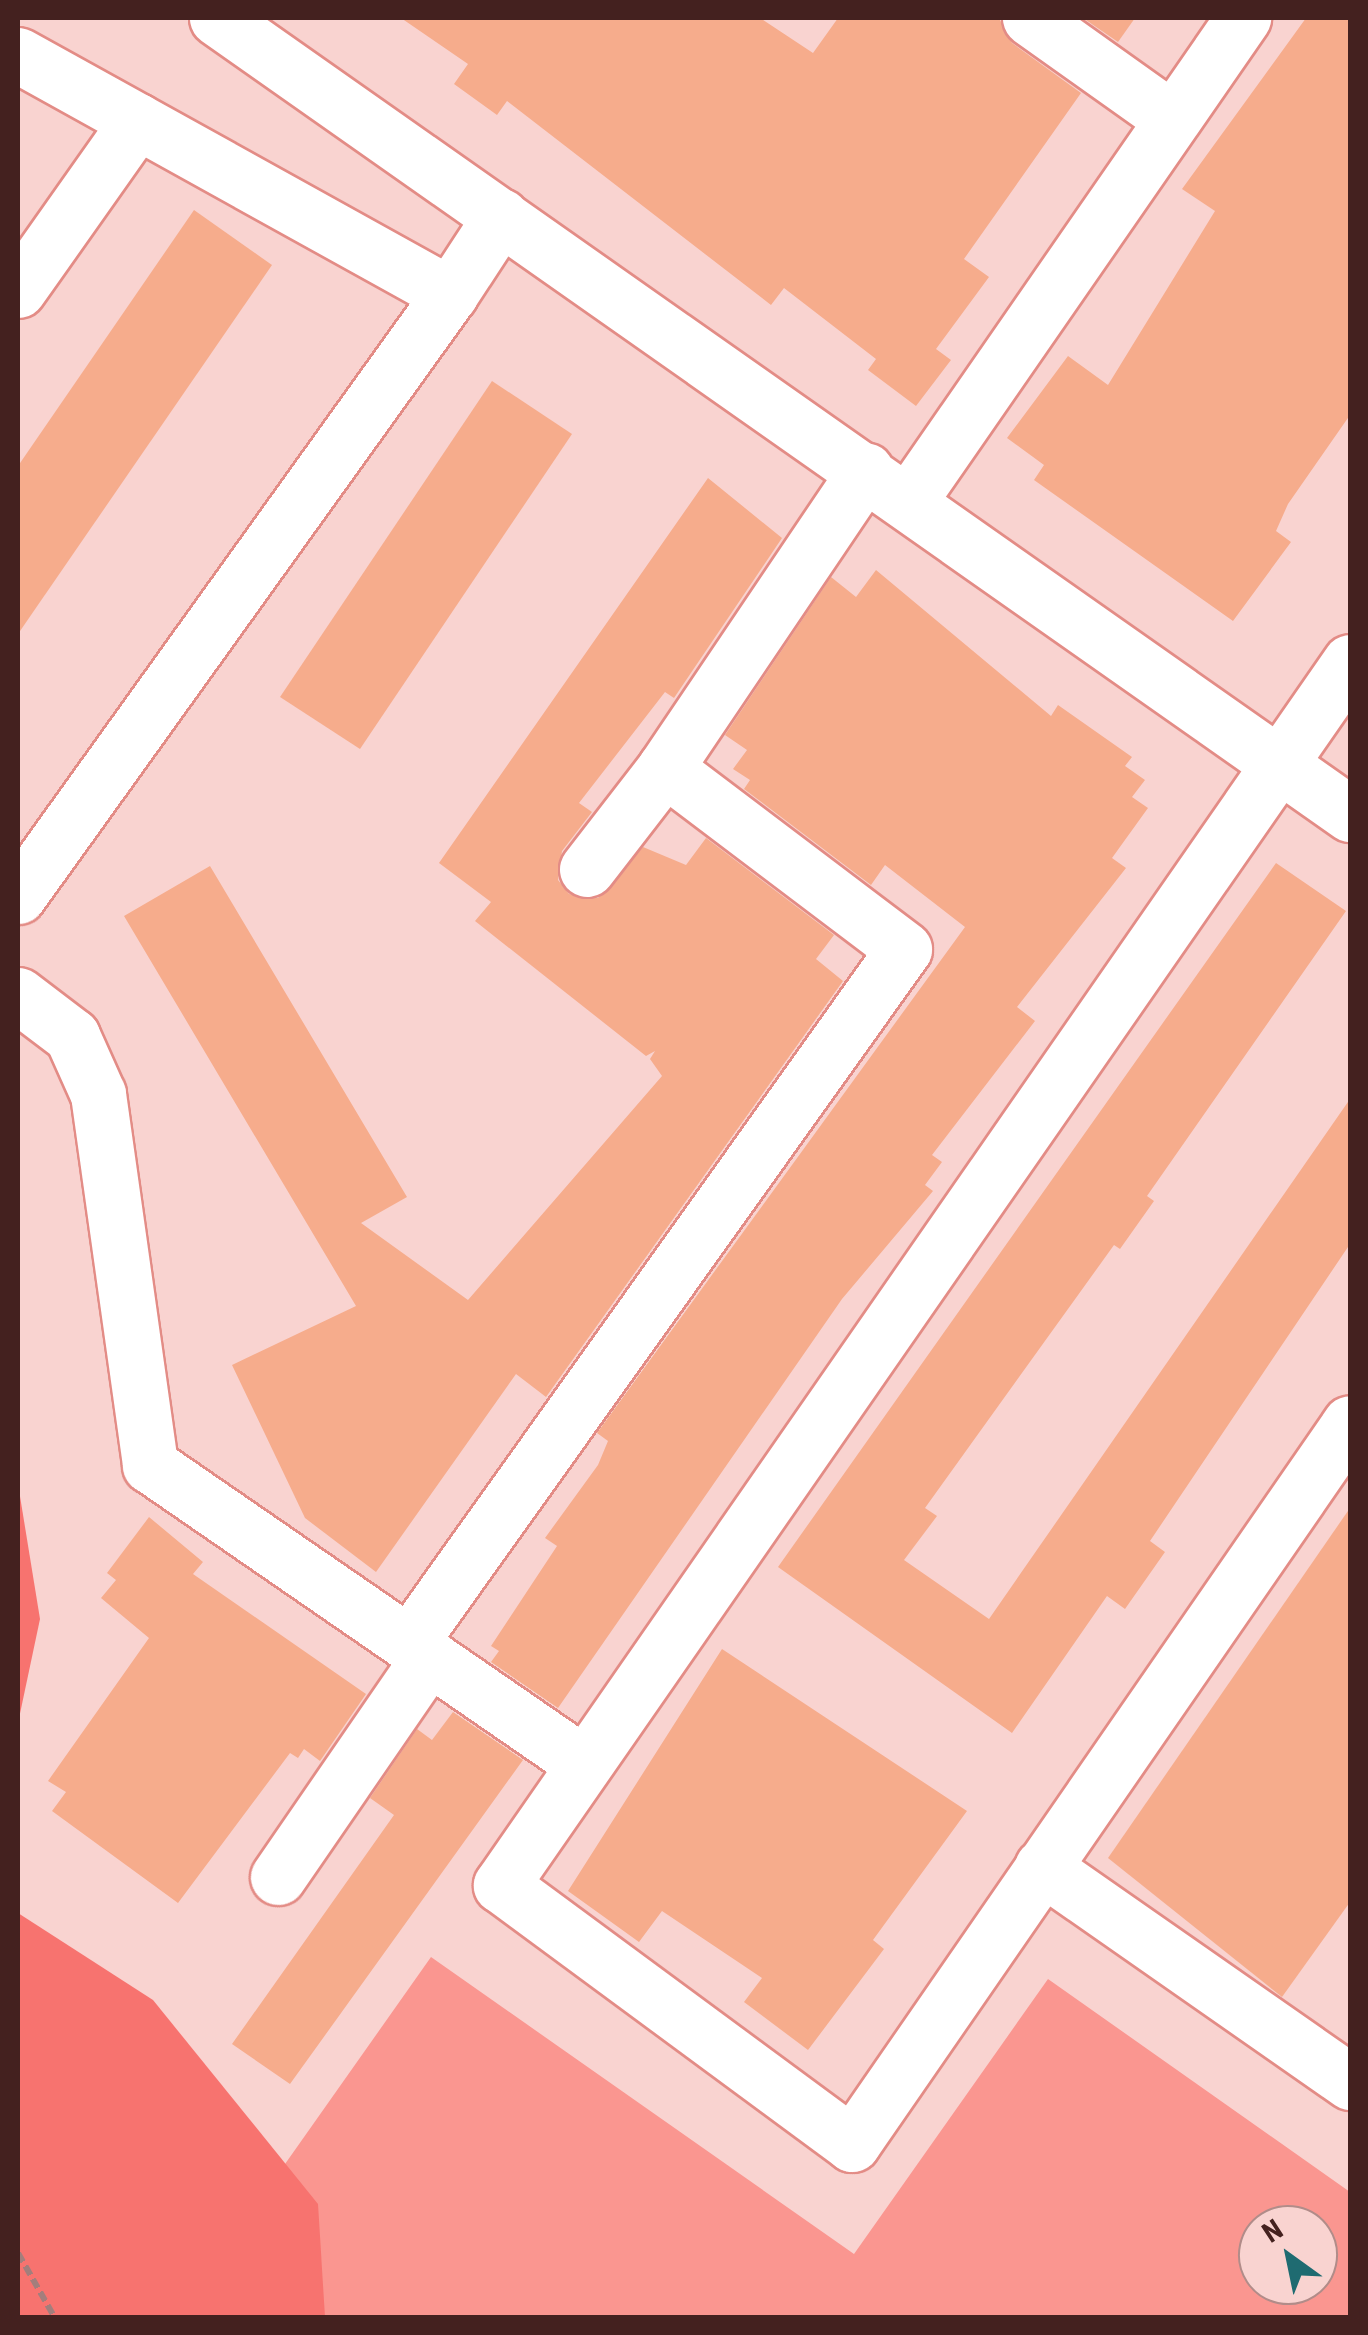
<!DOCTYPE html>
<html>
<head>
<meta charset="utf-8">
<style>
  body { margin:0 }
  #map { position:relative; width:1368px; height:2335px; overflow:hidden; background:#f9d3d0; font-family:"Roboto Condensed",sans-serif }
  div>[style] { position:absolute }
  .green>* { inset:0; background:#fa9690 }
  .forest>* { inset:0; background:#f7736f }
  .building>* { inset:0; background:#f6ac8c }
  .path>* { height:6px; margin-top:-3px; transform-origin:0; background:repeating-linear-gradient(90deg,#a37e7c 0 10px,transparent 0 15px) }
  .roads { filter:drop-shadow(2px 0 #e38c86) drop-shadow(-2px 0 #e38c86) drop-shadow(0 2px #e38c86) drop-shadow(0 -2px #e38c86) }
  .minor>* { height:55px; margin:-27.5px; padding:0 27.5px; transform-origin:27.5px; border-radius:27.5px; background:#fff }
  span { translate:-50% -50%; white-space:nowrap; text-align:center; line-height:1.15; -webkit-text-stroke:8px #f9d3d0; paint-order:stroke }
  .frame { position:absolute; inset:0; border:20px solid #44211f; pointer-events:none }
  .north { position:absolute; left:1238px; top:2205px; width:100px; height:100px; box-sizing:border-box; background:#f9d3d0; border:2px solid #b18c89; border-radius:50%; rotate:327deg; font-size:28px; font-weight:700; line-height:40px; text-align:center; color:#44211f }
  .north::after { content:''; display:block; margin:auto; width:35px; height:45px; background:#1f6b71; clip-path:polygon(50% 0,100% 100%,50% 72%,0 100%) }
</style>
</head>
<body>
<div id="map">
  <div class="green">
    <i style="clip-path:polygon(evenodd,431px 1957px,854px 2254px,1048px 1979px,1350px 2192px,1350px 2317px,316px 2317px,223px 2252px,431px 1957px,1258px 2225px,1318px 2225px,1318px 2285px,1258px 2285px,1258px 2225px)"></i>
  </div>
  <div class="forest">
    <i style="clip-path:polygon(18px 1484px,40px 1619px,18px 1723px)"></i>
    <i style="clip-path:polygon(18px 1913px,153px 2000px,318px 2204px,325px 2317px,18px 2317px)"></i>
  </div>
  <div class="building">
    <i style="clip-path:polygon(401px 18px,760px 18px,813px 53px,838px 18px,999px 18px,1012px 43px,1081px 93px,964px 259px,989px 277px,936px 349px,951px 360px,916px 406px,868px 370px,876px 359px,784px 288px,771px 305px,507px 101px,497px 115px,454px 84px,468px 64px)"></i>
    <i style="clip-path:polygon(1083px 18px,1135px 18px,1118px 42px)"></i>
    <i style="clip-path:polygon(1306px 18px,1350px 18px,1350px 415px,1288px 504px,1276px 531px,1291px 542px,1233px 621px,1034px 480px,1044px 465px,1007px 438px,1068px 356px,1108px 385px,1215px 211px,1182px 189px)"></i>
    <i style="clip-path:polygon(194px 210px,272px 265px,18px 634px,18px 466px)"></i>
    <i style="clip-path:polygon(492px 381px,572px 434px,360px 749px,280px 697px)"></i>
    <i style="clip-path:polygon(708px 478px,782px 538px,674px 698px,665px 692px,579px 803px,592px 812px,562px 851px,558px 880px,569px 894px,598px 898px,643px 847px,686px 865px,706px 838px,834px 935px,816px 959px,843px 981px,546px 1397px,516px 1374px,376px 1572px,305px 1518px,232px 1365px,356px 1306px,124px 916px,210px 866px,407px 1197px,361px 1223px,468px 1300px,662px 1076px,650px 1059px,655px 1051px,646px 1056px,475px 921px,491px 902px,439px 863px)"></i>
    <i style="clip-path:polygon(876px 570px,1051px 716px,1058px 705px,1132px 757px,1125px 766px,1145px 780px,1132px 797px,1148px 808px,1112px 858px,1126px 868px,1017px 1007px,1035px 1021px,932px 1155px,942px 1162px,925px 1185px,933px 1191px,842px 1299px,558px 1708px,491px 1662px,499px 1651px,491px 1646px,557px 1546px,545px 1538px,598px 1465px,608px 1441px,597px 1433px,965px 927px,885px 865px,871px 885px,744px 789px,750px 780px,733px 769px,747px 750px,725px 735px,831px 577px,856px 597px)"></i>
    <i style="clip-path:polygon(1276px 863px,1346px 911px,1147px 1196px,1154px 1201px,1120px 1249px,1114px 1245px,925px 1508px,937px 1516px,904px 1560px,989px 1619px,1350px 1099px,1350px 1244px,1150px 1541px,1165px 1552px,1125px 1609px,1107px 1596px,1012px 1733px,778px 1567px)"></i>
    <i style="clip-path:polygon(1350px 1508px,1350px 1902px,1282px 1997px,1108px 1858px)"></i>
    <i style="clip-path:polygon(149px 1517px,203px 1562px,193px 1574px,366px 1694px,320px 1761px,304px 1749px,298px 1758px,290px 1753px,178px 1903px,52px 1811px,66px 1792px,48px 1781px,149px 1638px,101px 1598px,116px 1580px,107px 1573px)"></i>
    <i style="clip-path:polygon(722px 1649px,967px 1811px,873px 1940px,884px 1949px,808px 2050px,744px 2002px,762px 1978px,662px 1911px,639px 1942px,568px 1891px)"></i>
    <i style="clip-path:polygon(453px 1712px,523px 1760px,290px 2084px,232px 2044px,394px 1815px,370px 1798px,417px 1729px,432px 1740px)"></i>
  </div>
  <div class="path">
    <i style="left:18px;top:2253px;width:75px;rotate:60.4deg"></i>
  </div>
  <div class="roads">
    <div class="minor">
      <i style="left:217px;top:18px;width:1385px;rotate:35.09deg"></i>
      <i style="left:1030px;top:18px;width:174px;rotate:35.4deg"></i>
      <i style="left:18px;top:55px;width:494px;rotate:29deg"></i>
      <i style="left:450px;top:294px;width:93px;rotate:-56.8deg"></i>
      <i style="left:18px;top:290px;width:207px;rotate:-54.8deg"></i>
      <i style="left:908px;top:502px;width:589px;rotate:-55.31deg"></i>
      <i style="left:1350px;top:662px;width:1489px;rotate:124.77deg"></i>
      <i style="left:501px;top:1885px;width:436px;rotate:36.4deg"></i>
      <i style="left:852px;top:2144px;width:876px;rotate:-55.37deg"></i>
      <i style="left:587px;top:869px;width:128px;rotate:-52.3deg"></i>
      <i style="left:18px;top:896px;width:741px;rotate:-54.34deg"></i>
      <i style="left:18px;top:995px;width:68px;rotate:37.2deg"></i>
      <i style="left:72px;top:1036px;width:64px;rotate:65.9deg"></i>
      <i style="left:98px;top:1094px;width:375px;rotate:82deg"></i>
      <i style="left:150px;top:1465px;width:527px;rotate:34.56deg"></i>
      <i style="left:409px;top:1643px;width:852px;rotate:-54.5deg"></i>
      <i style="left:904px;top:949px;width:300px;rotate:-142.9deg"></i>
      <i style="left:665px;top:768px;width:359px;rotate:-56deg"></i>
      <i style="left:1042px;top:1867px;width:376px;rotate:34.9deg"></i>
      <i style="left:278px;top:1877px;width:267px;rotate:-55.5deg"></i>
    </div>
  </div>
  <div class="frame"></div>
  <div class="north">N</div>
</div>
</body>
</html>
